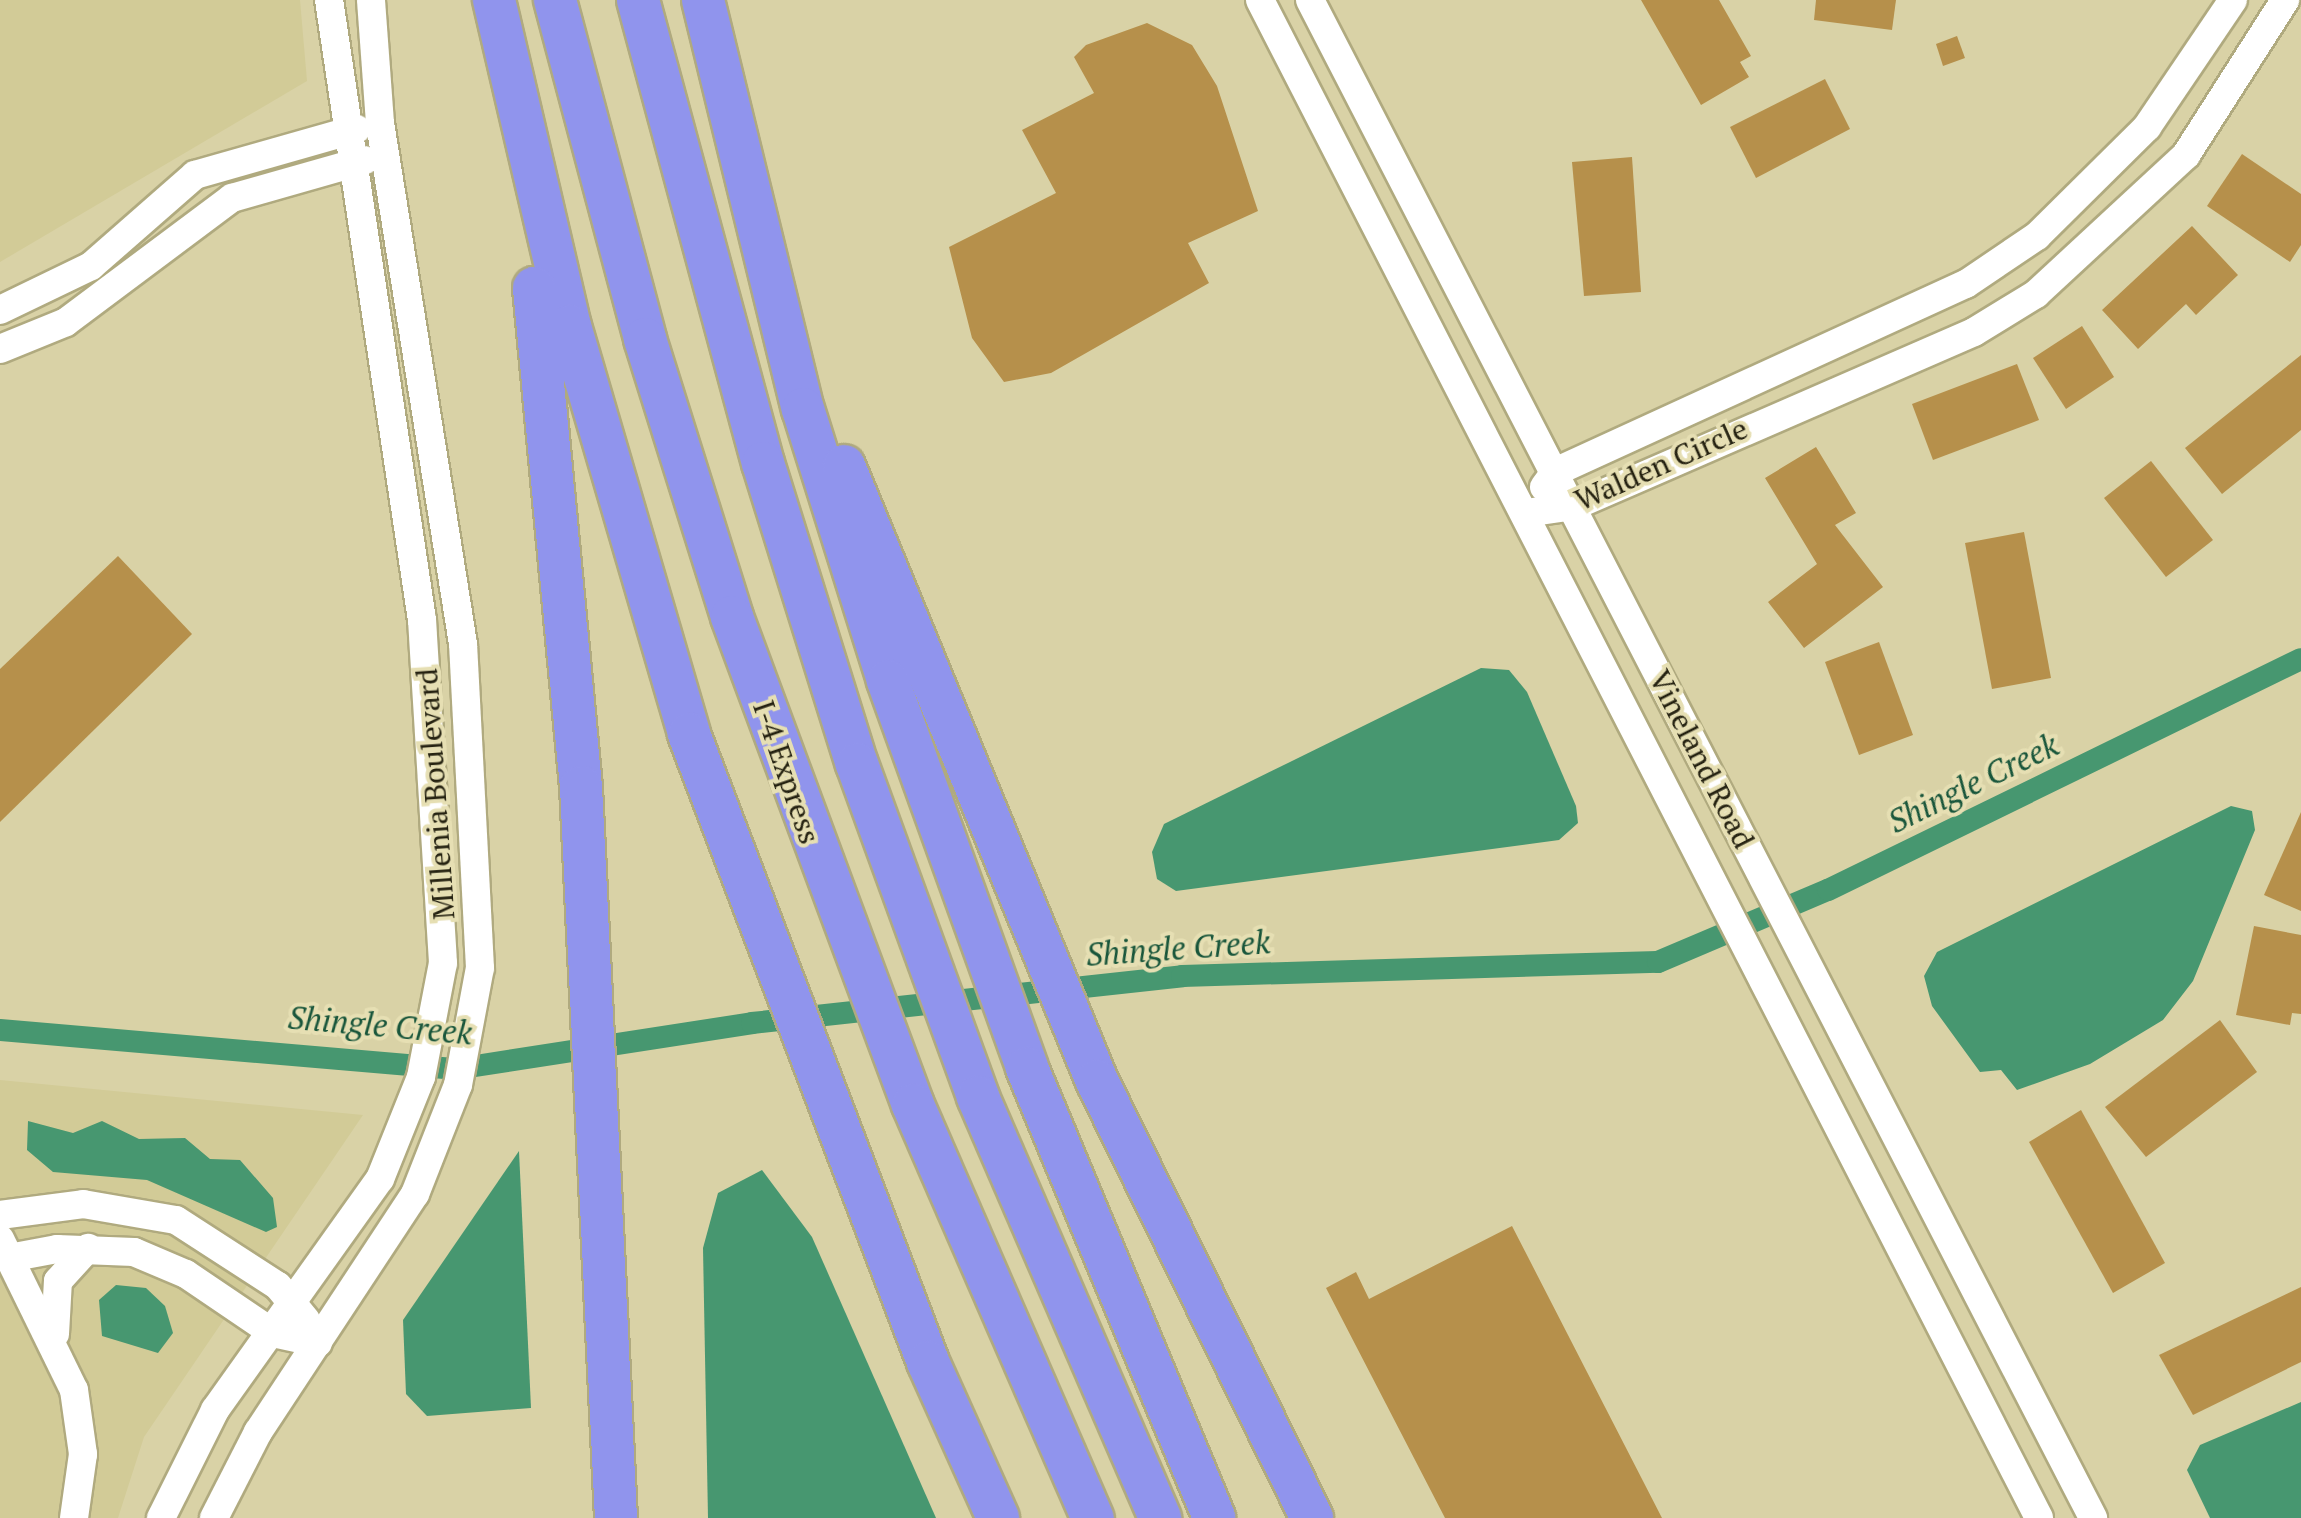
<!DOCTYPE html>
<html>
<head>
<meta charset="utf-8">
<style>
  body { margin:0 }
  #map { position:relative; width:2301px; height:1518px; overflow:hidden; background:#d9d2a6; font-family:"PT Serif",serif }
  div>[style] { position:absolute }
  .built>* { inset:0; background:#d2cb97 }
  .water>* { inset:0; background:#479770 }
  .canal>* { height:22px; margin:-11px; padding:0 11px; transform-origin:11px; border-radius:11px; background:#479770 }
  .building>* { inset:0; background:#b6904b }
  .roads { filter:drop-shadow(2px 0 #b0aa7f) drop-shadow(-2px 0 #b0aa7f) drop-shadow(0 2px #b0aa7f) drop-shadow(0 -2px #b0aa7f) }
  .minor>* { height:28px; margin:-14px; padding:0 14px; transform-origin:14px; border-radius:14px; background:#fff }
  .highway>* { height:42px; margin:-21px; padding:0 21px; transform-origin:21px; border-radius:21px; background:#9094ed }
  span { translate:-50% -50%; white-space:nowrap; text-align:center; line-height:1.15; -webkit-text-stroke:8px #e6dfb3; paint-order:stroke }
  .street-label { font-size:30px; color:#252211 }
  .water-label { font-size:32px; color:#19563b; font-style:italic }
</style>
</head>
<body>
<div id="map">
  <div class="built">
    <i style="clip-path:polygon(0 0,300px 0,307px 81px,0 262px)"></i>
    <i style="clip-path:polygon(0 1080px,363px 1115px,144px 1437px,118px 1518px,0 1518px)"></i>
  </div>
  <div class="water">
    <i style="clip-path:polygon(1481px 668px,1509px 670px,1527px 692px,1576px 806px,1578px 823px,1559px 840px,1176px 891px,1157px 879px,1152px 852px,1164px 824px)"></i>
    <i style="clip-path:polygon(2231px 806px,2252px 811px,2255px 830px,2193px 981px,2163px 1020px,2090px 1064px,2017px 1090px,2001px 1070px,1980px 1072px,1932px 1006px,1924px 976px,1937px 952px)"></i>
    <i style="clip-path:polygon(28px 1121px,73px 1133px,102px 1121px,139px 1139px,185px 1138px,210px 1159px,240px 1160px,273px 1198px,277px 1227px,266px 1232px,147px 1180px,53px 1172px,27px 1150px)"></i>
    <i style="clip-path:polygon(519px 1151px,531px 1408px,427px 1416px,406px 1394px,403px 1320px)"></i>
    <i style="clip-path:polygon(762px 1170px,812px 1237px,936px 1518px,708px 1518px,703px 1248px,718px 1193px)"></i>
    <i style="clip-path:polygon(116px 1285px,146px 1288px,165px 1306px,173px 1333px,158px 1353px,102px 1336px,99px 1300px)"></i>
    <i style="clip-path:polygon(2301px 1402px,2301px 1518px,2210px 1518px,2187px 1470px,2200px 1445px)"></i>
  </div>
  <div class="canal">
    <i style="left:0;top:1030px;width:458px;rotate:4.9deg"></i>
    <i style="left:456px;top:1069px;width:300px;rotate:-8.8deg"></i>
    <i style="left:752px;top:1023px;width:433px;rotate:-6.2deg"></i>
    <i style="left:1182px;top:976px;width:476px;rotate:-1.7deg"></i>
    <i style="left:1658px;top:962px;width:185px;rotate:-23deg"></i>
    <i style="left:1828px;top:890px;width:526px;rotate:-26.03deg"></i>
  </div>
  <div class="building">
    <i style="clip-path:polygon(1641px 0,1719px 0,1751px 56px,1740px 62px,1749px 77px,1701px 105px)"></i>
    <i style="clip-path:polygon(1816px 0,1896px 0,1892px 30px,1814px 20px)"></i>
    <i style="clip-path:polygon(1147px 23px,1192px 45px,1217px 86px,1258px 211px,1188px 243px,1209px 283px,1051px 373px,1004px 382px,972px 338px,949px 247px,1056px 193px,1022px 130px,1094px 93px,1074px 57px,1086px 45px)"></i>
    <i style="clip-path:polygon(1957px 36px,1965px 58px,1943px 66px,1936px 44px)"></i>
    <i style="clip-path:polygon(1825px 79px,1850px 129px,1756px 178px,1730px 127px)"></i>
    <i style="clip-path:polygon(2242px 154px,2301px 194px,2301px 245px,2290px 262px,2207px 206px)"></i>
    <i style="clip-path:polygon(1632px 157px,1641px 292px,1584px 296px,1572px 162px)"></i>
    <i style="clip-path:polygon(2192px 226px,2238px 275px,2196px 315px,2186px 304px,2138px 349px,2102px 310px)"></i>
    <i style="clip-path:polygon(2082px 326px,2114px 377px,2066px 409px,2033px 358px)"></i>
    <i style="clip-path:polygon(2301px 355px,2301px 430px,2222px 494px,2185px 448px)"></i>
    <i style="clip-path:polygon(2017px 364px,2039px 420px,1933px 460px,1912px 404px)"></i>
    <i style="clip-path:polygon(1816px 447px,1856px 513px,1835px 525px,1883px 587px,1804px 648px,1768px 602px,1817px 564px,1765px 478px)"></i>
    <i style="clip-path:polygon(2151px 461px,2213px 540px,2166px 577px,2104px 498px)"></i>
    <i style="clip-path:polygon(2024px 532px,2051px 678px,1992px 689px,1965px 543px)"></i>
    <i style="clip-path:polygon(118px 556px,192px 634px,0 822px,0 669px)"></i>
    <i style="clip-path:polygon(1879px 642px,1913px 735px,1859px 755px,1825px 662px)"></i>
    <i style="clip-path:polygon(2301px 812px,2301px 911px,2264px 895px)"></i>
    <i style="clip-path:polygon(2254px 926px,2301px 935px,2301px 1014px,2292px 1013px,2290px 1025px,2236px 1015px)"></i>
    <i style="clip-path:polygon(2220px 1020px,2257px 1072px,2146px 1157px,2105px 1107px)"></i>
    <i style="clip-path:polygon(2081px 1110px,2165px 1263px,2113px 1293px,2029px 1142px)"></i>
    <i style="clip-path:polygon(1512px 1226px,1662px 1518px,1445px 1518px,1326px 1288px,1356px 1272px,1369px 1299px)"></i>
    <i style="clip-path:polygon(2301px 1287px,2301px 1362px,2193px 1415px,2159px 1355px)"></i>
  </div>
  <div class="roads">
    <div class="minor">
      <i style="left:1260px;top:0;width:1706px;rotate:62.83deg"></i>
      <i style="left:1310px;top:0;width:1708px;rotate:62.71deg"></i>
      <i style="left:0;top:310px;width:101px;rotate:-25.8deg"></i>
      <i style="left:91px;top:266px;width:138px;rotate:-41.2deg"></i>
      <i style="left:195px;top:175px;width:168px;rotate:-15.9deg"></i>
      <i style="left:0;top:349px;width:71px;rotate:-22.2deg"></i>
      <i style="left:66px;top:322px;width:207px;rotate:-36.8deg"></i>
      <i style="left:232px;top:198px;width:138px;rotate:-15.9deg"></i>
      <i style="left:1544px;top:487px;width:19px;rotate:-54deg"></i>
      <i style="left:1555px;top:472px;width:452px;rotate:-24.6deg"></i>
      <i style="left:1966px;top:284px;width:86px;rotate:-34.1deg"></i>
      <i style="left:2037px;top:236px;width:155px;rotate:-44.7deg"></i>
      <i style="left:2147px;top:127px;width:153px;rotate:-55.9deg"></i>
      <i style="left:1526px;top:513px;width:49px;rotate:-8.3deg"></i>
      <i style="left:1574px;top:506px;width:436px;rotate:-23.5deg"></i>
      <i style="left:1974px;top:332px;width:73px;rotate:-31.5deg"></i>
      <i style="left:2036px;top:294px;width:205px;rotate:-42.8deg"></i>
      <i style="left:2186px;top:155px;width:184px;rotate:-57.4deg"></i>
      <i style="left:0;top:1215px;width:84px;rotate:-7.5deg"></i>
      <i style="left:83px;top:1204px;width:94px;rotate:9.8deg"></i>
      <i style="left:176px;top:1220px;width:121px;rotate:32.9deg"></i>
      <i style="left:278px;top:1286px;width:44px;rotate:50.5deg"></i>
      <i style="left:0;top:1239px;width:168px;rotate:63.9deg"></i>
      <i style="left:74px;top:1390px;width:65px;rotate:82deg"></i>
      <i style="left:83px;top:1454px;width:65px;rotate:98deg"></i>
      <i style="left:9px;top:1258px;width:49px;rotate:-10.6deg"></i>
      <i style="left:57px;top:1249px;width:77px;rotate:2.2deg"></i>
      <i style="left:134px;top:1252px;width:56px;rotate:22.9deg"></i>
      <i style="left:186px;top:1274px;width:105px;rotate:34.1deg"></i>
      <i style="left:273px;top:1333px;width:46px;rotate:12.5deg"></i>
      <i style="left:55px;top:1334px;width:53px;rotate:-86.8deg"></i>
      <i style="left:58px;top:1281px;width:45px;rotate:-47.7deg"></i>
      <i style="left:161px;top:1518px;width:121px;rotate:-63.4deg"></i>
      <i style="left:215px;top:1410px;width:284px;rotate:-54.5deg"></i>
      <i style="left:380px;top:1179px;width:110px;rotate:-68.1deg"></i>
      <i style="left:421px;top:1077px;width:116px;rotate:-79.1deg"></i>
      <i style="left:443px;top:963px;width:344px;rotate:-93.5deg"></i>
      <i style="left:422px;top:620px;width:627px;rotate:-98.53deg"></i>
      <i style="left:214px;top:1518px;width:97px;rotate:-62.9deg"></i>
      <i style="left:258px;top:1432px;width:285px;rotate:-56.6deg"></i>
      <i style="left:415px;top:1194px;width:117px;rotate:-68.5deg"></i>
      <i style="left:458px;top:1085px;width:119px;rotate:-79.4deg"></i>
      <i style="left:480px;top:968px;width:324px;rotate:-93deg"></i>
      <i style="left:463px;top:644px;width:528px;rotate:-99.05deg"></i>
      <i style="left:380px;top:123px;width:123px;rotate:-94.2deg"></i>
    </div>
    <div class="highway">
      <i style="left:494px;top:0;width:335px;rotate:76.9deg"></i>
      <i style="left:570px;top:326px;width:425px;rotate:73.7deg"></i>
      <i style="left:689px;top:734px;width:672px;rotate:69.16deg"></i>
      <i style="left:928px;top:1362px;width:171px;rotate:65.8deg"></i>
      <i style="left:555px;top:0;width:351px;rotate:75.1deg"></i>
      <i style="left:645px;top:339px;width:291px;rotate:72.6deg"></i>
      <i style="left:732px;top:617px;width:520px;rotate:69.65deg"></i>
      <i style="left:913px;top:1105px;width:451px;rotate:66.5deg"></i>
      <i style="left:638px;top:0;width:480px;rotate:74.9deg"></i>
      <i style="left:763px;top:463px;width:315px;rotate:72.7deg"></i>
      <i style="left:857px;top:764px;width:354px;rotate:70deg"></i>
      <i style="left:978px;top:1097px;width:459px;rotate:66.6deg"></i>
      <i style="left:703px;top:0;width:421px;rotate:76.3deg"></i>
      <i style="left:803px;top:409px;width:285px;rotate:72.6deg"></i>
      <i style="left:888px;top:681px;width:411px;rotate:70.2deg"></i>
      <i style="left:1027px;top:1068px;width:487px;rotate:67.4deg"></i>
      <i style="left:534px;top:288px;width:501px;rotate:84.62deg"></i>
      <i style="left:581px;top:787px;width:732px;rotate:87.26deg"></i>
      <i style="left:844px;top:466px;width:665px;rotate:67.64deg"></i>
      <i style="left:1097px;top:1081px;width:487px;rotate:63.8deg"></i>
    </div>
  </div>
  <div class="street-label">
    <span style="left:1661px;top:464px;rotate:-24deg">Walden Circle</span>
    <span style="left:1702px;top:759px;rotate:63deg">Vineland Road</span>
    <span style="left:787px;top:772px;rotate:71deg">I-4 Express</span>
    <span style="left:435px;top:794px;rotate:-94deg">Millenia Boulevard</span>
  </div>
  <div class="water-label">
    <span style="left:1973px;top:783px;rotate:-26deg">Shingle Creek</span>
    <span style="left:1178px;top:948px;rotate:-4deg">Shingle Creek</span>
    <span style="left:380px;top:1025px;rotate:5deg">Shingle Creek</span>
  </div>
</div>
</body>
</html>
